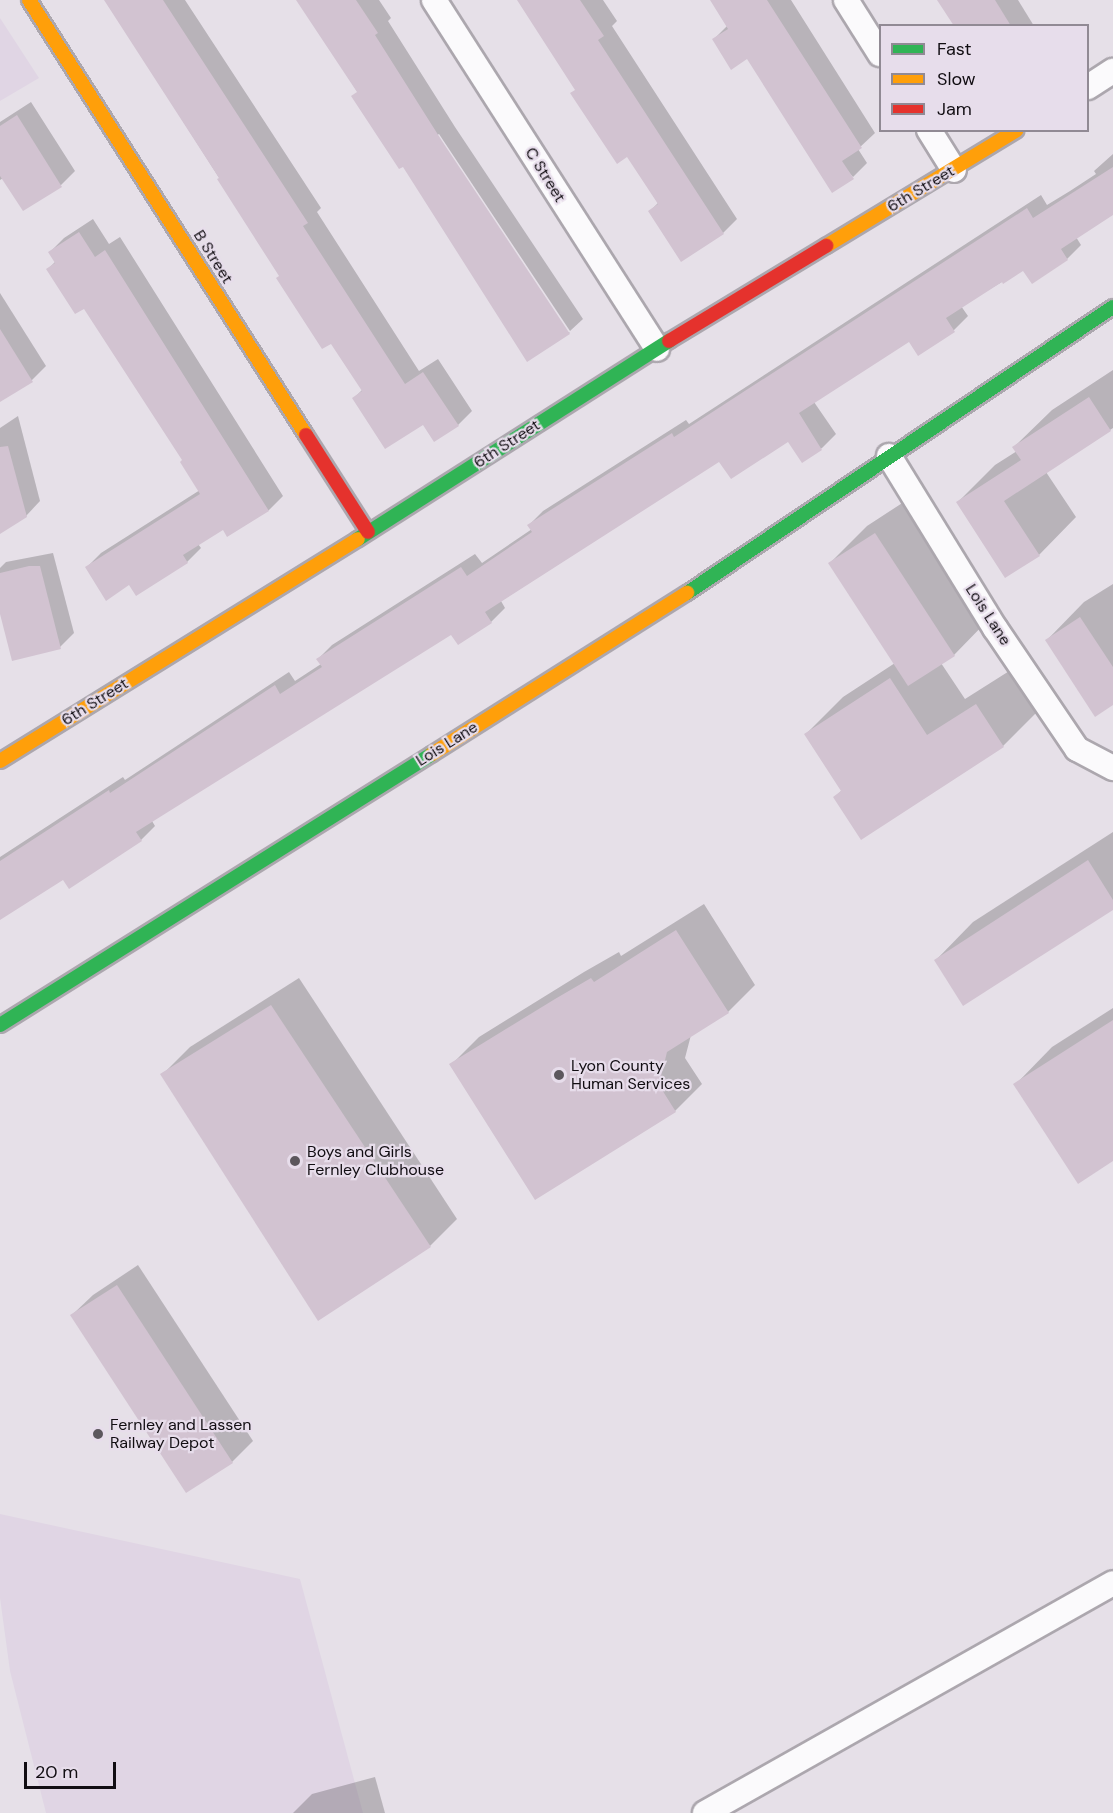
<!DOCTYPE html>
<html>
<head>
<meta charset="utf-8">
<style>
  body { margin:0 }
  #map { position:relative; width:1113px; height:1813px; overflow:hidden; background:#e6e0e8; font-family:"DM Sans",sans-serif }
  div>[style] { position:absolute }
  .built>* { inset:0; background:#e0d5e4 }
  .shadow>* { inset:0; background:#0003 }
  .building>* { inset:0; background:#d2c3d1 }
  .roads { filter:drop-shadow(2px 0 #aca7ae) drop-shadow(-2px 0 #aca7ae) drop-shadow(0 2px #aca7ae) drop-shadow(0 -2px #aca7ae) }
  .street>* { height:24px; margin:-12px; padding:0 12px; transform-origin:12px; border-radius:12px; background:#fbfafc }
  .fast>* { height:14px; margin:-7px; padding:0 7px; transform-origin:7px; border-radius:7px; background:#30b455 }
  .slow>* { height:14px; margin:-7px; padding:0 7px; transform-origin:7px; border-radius:7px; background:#ff9f0a }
  .jam>* { height:14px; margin:-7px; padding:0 7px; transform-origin:7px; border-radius:7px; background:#e5322d }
  .dots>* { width:16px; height:16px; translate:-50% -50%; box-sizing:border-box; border:3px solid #e7ddeb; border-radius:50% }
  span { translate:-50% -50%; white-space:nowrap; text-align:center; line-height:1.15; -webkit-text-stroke:4.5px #e7ddeb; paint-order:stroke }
  .street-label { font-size:16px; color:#110d12 }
  .poi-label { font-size:16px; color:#110d12 }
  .left { translate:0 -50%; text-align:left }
  .legend { position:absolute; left:879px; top:24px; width:210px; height:108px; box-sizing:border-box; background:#e7ddeb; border:2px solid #918a94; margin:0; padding:8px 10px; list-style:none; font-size:18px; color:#110d12 }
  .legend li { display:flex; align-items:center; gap:12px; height:30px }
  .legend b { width:30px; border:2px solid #918a94 }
  .scale { position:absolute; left:24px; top:1762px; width:92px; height:27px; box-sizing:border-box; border:3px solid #110d12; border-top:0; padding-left:8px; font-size:18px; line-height:21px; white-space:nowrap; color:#110d12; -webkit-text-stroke:4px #e7ddeb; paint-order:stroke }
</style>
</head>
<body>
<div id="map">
  <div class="built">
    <i style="clip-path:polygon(0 18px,39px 78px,0 101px)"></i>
    <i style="clip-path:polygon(0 1514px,300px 1579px,363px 1813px,46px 1813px,10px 1671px,0 1598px)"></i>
  </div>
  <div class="shadow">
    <i style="clip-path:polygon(106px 0,185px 0,321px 208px,317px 212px,419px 371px,438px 359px,472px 411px,458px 425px,423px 423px,354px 398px,363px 389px,332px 342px,281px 275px)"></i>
    <i style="clip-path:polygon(299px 0,379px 0,391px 18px,388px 21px,455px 127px,583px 319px,570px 331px,439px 134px,436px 136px,567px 332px,570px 332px,528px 360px)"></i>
    <i style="clip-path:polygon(519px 0,603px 0,617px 21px,612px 26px,737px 219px,723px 233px,682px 260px,650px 211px,658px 203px,628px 155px,577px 89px)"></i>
    <i style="clip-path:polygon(711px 0,791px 0,875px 133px,858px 149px,867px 163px,853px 177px,748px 57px,714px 39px,727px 26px)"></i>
    <i style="clip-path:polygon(939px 0,1018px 0,1034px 26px,956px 26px)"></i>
    <i style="clip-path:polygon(31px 102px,75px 171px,61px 185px,3px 178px,0 180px,0 122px)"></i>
    <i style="clip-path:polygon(1113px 154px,1113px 213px,1076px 237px,1081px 245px,1067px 259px,1024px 269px,961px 306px,968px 316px,954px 330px,918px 354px,910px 340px,814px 402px,836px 434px,822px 448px,803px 461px,789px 440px,720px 460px,501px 601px,505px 608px,491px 622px,451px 633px,152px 821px,155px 826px,141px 840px,63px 878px,0 919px,0 857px,123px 777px,125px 780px,289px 672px,295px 681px,321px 664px,318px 659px,332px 645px,475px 554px,482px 563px,532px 529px,529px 525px,543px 511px,686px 420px,689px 424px,1041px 195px,1047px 205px,1070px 191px,1096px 174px,1094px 171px)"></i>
    <i style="clip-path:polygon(93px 219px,109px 244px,120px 237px,283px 496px,269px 510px,228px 535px,223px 528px,198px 544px,201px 548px,187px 562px,130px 583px,87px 567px,101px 553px,200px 490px,184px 460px,84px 307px,48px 269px,56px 261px,50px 252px,64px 238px)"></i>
    <i style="clip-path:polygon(0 293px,46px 366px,32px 380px,0 401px)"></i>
    <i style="clip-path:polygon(1113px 370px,1113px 428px,1046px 472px,1076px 517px,1039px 555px,958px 502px,995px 465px,1017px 451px,1014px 447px,1052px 410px)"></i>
    <i style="clip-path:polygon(18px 416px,40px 501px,26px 516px,0 527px,0 428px)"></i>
    <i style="clip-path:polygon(913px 496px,991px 617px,954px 655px,941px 663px,965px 699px,1014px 668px,1040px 709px,1003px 746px,835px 797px,842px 790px,806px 734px,843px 697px,895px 663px,830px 563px,867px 526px)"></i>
    <i style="clip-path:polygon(53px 553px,74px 633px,60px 647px,0 608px,0 568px,6px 562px)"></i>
    <i style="clip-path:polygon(1113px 584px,1113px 703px,1047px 640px,1084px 602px)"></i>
    <i style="clip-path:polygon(1113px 832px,1113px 908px,936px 960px,973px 922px)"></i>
    <i style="clip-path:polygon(704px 904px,755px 985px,728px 1012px,691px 1035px,685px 1058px,702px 1084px,675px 1111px,451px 1065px,479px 1037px,584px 972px,619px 952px,621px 956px)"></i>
    <i style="clip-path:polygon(299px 978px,457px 1219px,430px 1246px,162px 1075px,190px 1047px)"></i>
    <i style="clip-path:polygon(1113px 1008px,1113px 1159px,1015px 1085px,1052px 1047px)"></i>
    <i style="clip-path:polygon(138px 1265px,253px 1441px,232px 1462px,72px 1315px,93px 1295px)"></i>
    <i style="clip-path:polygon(375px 1777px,385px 1813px,293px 1813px,312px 1794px)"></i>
  </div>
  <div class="building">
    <i style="clip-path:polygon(104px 0,163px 0,308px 223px,303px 226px,405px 384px,423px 372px,459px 426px,434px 442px,423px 425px,385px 449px,352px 398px,362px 391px,331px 344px,322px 349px,276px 278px,279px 276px,217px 179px,219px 178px)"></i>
    <i style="clip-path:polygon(296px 0,356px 0,378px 33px,375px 35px,442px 141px,570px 334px,527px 362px,403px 167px,399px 169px,351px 96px,357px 92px)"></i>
    <i style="clip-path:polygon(517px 0,580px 0,604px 36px,598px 40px,724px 234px,681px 262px,648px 211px,658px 204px,627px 157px,617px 164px,570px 93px,575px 90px)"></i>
    <i style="clip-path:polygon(710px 0,767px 0,862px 148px,842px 161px,854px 179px,832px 193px,747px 59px,731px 70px,712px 39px,728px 29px)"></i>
    <i style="clip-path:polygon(937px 0,995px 0,1011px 26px,954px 26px)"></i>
    <i style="clip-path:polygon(17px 115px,62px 187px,23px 211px,0 176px,0 126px)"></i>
    <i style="clip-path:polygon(1113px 167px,1113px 215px,1061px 249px,1068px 260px,1032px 284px,1023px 271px,1003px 284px,1002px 282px,946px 318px,955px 332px,918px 356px,909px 342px,799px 413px,822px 450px,802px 463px,788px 442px,731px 479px,719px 462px,485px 612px,492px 623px,458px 645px,451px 635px,136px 832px,142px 841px,69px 889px,63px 880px,0 920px,0 861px,109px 790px,110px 793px,275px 685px,280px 694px,322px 667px,316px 659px,461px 567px,467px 576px,532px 532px,527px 525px,672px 433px,674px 437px,1027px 208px,1033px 218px)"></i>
    <i style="clip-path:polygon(79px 232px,95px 257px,105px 250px,269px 511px,227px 537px,223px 530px,183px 555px,188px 563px,136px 596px,129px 585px,106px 601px,85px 567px,200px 494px,180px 462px,182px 460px,84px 309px,75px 314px,46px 269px,55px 263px,48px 252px)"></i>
    <i style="clip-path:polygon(0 329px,33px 382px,0 402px)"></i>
    <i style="clip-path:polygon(1089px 397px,1111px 431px,1004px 501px,1040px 556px,1005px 578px,956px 502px,1021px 460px,1012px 447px)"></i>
    <i style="clip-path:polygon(8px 446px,27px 517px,0 534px,0 447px)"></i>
    <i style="clip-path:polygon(875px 533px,955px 656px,908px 686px,828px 563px)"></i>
    <i style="clip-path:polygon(29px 566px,40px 566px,61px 649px,12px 661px,0 614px,0 573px)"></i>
    <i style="clip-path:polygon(1080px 617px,1113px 667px,1113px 705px,1095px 717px,1045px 640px)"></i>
    <i style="clip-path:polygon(890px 678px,927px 735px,976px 704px,1004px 747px,861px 840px,833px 797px,841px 791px,804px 734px)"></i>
    <i style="clip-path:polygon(1088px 860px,1113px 900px,1113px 910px,963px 1006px,934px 960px)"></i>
    <i style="clip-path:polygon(676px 930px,729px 1013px,667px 1052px,659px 1085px,676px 1112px,535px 1200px,449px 1064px,555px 999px,591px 978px,594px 982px)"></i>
    <i style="clip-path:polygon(271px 1005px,431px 1247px,318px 1321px,160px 1074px)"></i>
    <i style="clip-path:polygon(1113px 1020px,1113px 1161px,1078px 1184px,1013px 1084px)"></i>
    <i style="clip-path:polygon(117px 1285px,233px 1463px,186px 1493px,70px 1315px)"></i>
  </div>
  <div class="roads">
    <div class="street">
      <i style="left:434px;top:0;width:414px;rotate:57.4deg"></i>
      <i style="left:846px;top:0;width:64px;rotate:57.8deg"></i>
      <i style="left:1088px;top:87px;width:30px;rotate:-33deg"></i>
      <i style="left:929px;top:130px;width:47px;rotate:58deg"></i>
      <i style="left:889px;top:456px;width:202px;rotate:58.4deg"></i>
      <i style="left:995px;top:628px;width:146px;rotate:55.9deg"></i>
      <i style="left:1077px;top:749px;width:41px;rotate:27.8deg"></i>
      <i style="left:705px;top:1813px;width:468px;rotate:-29.4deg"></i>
    </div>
    <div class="fast">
      <i style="left:358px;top:539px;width:369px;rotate:-32.5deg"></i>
      <i style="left:687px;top:593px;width:513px;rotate:-33.88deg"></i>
      <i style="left:0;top:1025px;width:510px;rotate:-32.1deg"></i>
    </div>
    <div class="slow">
      <i style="left:29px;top:0;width:516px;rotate:57.51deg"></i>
      <i style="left:826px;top:246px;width:223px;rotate:-31.3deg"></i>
      <i style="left:432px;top:754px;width:302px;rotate:-32.3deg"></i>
      <i style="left:0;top:761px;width:421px;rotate:-31.8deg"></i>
    </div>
    <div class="jam">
      <i style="left:669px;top:341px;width:184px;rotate:-31.2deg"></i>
      <i style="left:306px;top:435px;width:115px;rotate:57.4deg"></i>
    </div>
  </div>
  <div class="dots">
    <i style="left:559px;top:1075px;background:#5c575d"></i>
    <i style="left:295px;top:1161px;background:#5c575d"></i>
    <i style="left:98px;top:1434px;background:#5c575d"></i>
  </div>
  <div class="street-label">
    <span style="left:545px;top:175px;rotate:58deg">C Street</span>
    <span style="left:921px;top:189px;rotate:-31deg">6th Street</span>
    <span style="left:213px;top:257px;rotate:58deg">B Street</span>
    <span style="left:507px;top:444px;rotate:-33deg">6th Street</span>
    <span style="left:988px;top:615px;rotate:57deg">Lois Lane</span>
    <span style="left:95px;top:702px;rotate:-32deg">6th Street</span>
    <span style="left:447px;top:744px;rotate:-32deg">Lois Lane</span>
  </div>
  <div class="poi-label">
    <span class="left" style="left:571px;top:1075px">Lyon County<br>Human Services</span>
    <span class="left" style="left:307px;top:1161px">Boys and Girls<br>Fernley Clubhouse</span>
    <span class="left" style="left:110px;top:1434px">Fernley and Lassen<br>Railway Depot</span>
  </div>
  <ul class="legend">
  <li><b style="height:8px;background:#30b455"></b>Fast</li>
  <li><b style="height:8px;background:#ff9f0a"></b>Slow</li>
  <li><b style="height:8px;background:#e5322d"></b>Jam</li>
  </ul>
  <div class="scale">20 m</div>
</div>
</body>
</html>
